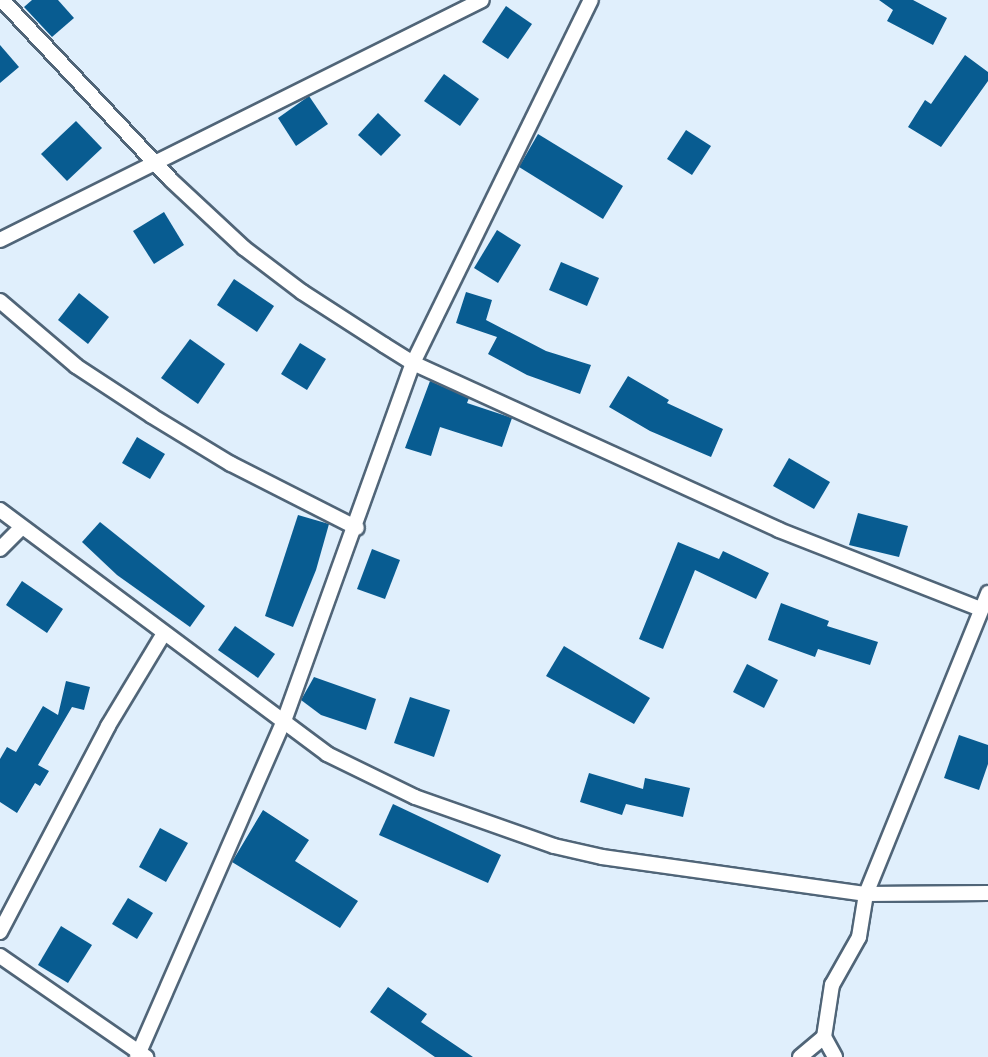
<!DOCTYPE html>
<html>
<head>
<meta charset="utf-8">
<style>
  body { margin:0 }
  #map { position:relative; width:988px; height:1057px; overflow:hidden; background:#e0effc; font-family:"Libre Baskerville",serif }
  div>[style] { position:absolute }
  .building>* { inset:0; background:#085c91 }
  .roads { filter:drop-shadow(2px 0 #506578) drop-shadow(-2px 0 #506578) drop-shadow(0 2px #506578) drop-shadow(0 -2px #506578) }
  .minor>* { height:14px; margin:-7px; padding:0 7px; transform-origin:7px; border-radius:7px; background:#fff }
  span { translate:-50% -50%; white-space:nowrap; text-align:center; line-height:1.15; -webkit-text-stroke:6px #fff; paint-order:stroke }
</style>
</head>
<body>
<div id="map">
  <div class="building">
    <i style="clip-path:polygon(32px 0,58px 0,74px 18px,52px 37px,24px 7px)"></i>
    <i style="clip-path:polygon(879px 0,913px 0,947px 18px,933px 45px,887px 21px,893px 10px)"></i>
    <i style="clip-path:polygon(506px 6px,532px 24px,508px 59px,482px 42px)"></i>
    <i style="clip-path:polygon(0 45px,19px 67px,0 83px)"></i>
    <i style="clip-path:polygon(965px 55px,988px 72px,988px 81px,941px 147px,908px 127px,925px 100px,931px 104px)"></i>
    <i style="clip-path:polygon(444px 74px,479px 99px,460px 126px,424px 101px)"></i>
    <i style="clip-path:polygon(309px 96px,328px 124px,296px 146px,278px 118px)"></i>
    <i style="clip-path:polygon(378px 113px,401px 135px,381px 156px,358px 135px)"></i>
    <i style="clip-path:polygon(76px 121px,102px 148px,67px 181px,41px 154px)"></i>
    <i style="clip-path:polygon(686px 130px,711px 146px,692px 175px,667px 159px)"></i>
    <i style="clip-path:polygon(538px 134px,623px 186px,603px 219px,519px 167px)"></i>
    <i style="clip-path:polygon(164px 212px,184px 245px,154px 264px,133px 231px)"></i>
    <i style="clip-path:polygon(497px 230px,521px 245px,498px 283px,474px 268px)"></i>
    <i style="clip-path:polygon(561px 262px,599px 278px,587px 306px,549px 290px)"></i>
    <i style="clip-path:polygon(234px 279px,274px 306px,257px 332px,217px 305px)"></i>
    <i style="clip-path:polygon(466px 292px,492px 300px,486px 320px,546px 351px,591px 365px,580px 394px,527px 375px,488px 354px,497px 337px,456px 323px)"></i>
    <i style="clip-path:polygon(79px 293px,109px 317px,88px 344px,58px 320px)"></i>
    <i style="clip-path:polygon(190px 339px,225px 364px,198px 404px,161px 378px)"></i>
    <i style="clip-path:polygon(300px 343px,326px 359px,307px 390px,281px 374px)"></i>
    <i style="clip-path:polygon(628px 376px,669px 400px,667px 403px,723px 429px,711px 457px,650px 431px,609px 407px)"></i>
    <i style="clip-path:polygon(430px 381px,469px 398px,467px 403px,512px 418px,502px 447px,440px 427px,431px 456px,405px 448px)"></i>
    <i style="clip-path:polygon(137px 437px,165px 454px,150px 479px,122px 463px)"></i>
    <i style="clip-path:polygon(789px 458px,830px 482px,814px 509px,773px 486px)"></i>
    <i style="clip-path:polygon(858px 513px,908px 526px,899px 557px,849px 545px)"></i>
    <i style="clip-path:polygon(298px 515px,329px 524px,316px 570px,293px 627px,265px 616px)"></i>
    <i style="clip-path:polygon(100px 522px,205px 606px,190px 627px,117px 575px,82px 542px)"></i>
    <i style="clip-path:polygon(678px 542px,719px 559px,723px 551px,769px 573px,756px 599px,695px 570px,663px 649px,639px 639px)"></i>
    <i style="clip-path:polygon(372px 549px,400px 560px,385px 599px,357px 589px)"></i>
    <i style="clip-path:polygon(22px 581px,63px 609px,47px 633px,6px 605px)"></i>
    <i style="clip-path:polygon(781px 603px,829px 621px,827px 626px,878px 642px,870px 665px,818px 649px,815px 657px,768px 640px)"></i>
    <i style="clip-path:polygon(235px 626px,275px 654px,258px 678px,218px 650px)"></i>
    <i style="clip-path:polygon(564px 646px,650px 698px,634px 724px,546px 676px)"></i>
    <i style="clip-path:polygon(747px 664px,778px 680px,764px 708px,733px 692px)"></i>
    <i style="clip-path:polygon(314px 677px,376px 699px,366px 730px,321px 715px,301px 700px)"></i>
    <i style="clip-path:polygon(66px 681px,90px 687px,84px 710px,72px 707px,38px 765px,49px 771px,40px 786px,35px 783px,17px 813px,0 802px,0 759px,7px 747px,16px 752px,43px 706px,58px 715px)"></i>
    <i style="clip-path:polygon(410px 697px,450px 710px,434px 757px,394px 743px)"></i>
    <i style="clip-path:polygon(959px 735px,988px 745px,988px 764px,979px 790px,944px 778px)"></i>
    <i style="clip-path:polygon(589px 773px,643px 789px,645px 778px,690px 788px,683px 817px,626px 804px,622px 815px,580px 802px)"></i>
    <i style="clip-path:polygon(393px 804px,501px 855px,488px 883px,379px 835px)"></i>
    <i style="clip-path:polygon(263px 810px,309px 840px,295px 861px,358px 901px,340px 928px,232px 862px)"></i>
    <i style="clip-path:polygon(160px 828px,188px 843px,166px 882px,139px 867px)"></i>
    <i style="clip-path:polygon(128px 898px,153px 913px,137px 939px,112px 924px)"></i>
    <i style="clip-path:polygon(61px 926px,92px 945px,68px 983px,38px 965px)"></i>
    <i style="clip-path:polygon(388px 987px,427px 1014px,421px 1022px,473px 1057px,435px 1057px,370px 1012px)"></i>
  </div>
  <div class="roads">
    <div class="minor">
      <i style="left:2px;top:0;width:247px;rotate:46.8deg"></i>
      <i style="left:171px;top:180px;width:100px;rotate:43deg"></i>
      <i style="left:244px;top:248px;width:73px;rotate:37.2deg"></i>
      <i style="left:302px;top:292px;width:98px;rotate:32.9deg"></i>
      <i style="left:384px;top:345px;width:34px;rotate:32deg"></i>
      <i style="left:413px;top:363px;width:402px;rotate:24.5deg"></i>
      <i style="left:779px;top:530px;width:217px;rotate:21.4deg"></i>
      <i style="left:0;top:240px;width:538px;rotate:-26.47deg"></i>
      <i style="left:0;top:301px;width:100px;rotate:40.5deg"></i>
      <i style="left:76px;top:366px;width:91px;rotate:33.3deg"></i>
      <i style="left:152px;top:416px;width:92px;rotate:31.3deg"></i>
      <i style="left:231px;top:464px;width:141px;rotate:26.9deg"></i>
      <i style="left:0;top:510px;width:408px;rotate:36.7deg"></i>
      <i style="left:327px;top:754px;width:98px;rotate:26deg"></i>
      <i style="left:415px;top:797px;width:147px;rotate:19.4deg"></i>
      <i style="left:554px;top:846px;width:49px;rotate:12.9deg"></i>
      <i style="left:602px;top:857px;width:267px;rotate:8deg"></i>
      <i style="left:866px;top:894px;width:122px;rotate:-0.5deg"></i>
      <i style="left:0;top:549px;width:30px;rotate:-45deg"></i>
      <i style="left:0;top:932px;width:233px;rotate:-62.3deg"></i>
      <i style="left:108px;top:726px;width:106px;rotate:-58.9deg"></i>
      <i style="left:0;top:956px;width:178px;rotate:34.7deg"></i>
      <i style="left:824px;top:1037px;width:23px;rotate:61deg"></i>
      <i style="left:137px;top:1057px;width:367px;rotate:-66.4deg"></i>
      <i style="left:284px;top:721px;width:381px;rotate:-70.2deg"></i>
      <i style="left:413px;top:363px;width:404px;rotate:-63.9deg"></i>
      <i style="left:800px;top:1057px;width:31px;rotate:-40deg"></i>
      <i style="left:824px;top:1037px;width:53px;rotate:-81.3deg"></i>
      <i style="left:832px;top:985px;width:55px;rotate:-60.6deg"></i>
      <i style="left:859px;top:937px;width:44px;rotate:-80.8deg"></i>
      <i style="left:866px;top:894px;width:325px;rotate:-67.9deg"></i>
    </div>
  </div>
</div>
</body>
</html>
